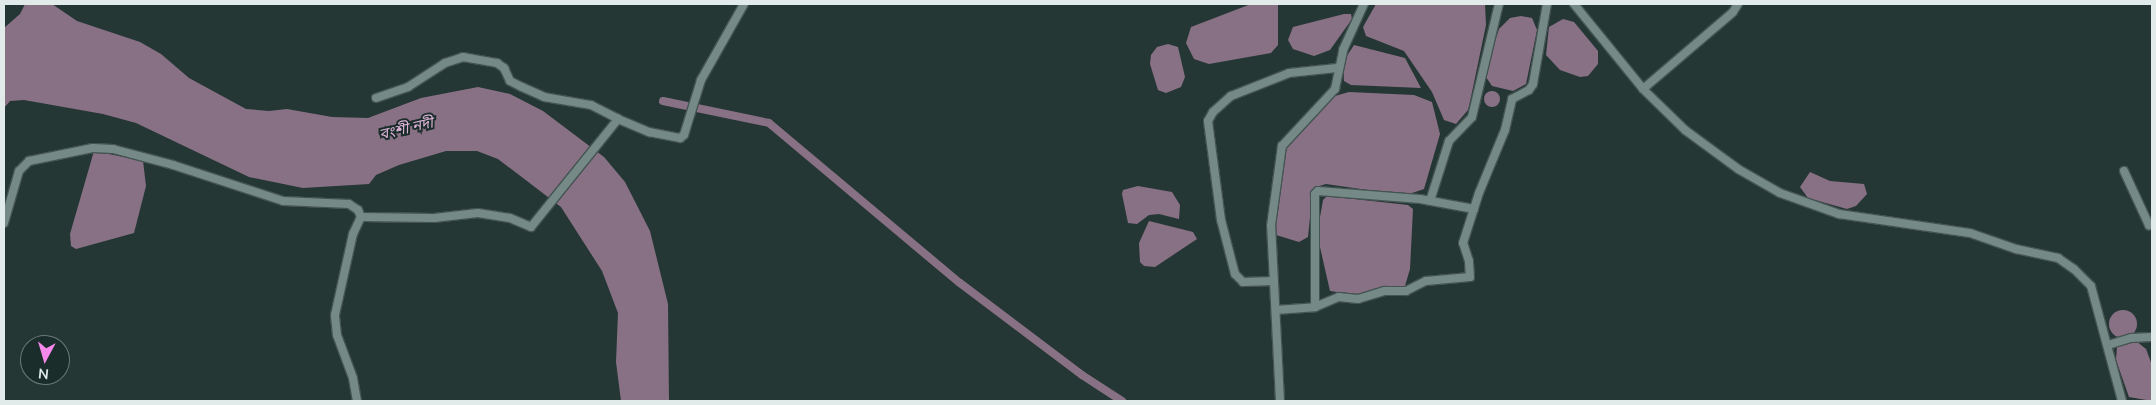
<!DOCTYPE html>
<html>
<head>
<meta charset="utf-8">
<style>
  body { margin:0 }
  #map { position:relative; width:2156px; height:405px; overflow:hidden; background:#253735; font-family:Mulish,"Noto Sans Bengali",sans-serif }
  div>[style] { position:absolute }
  .water>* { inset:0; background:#897185 }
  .round { border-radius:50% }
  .canal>* { height:8px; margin:-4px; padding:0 4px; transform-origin:4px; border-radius:4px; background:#897185 }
  .roads { filter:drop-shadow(1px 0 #445452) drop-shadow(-1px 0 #445452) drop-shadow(0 1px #445452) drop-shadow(0 -1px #445452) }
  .minor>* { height:8px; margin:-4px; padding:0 4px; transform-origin:4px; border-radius:4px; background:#758987 }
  span { translate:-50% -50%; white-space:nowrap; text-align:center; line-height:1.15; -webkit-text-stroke:4px #1b2d2b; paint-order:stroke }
  .water-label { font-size:15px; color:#ddb2d7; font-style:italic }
  .frame { position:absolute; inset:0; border:5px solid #e1ecea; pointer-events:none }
  .north { position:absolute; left:20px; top:335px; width:50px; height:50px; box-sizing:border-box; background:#1b2d2b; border:1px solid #6a7977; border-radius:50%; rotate:186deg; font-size:14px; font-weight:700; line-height:20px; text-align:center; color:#e1ecea }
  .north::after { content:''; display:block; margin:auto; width:18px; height:22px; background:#f788ec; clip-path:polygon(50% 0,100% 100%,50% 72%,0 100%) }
</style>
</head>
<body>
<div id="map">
  <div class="water">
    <i style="clip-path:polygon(25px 4px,52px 4px,77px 21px,140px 42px,161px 54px,189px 78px,246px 109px,269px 111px,287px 109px,332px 117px,368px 118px,421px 98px,478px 87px,510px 94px,543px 111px,604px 157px,625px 182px,650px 231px,668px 304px,669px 401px,621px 401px,616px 362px,618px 313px,602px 271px,561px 207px,498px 159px,477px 151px,446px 151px,399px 165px,376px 175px,369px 184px,303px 188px,249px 177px,136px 123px,103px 114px,24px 100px,10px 101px,4px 108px,4px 28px,20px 14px)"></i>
    <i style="clip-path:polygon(1251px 4px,1278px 5px,1278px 45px,1271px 53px,1209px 64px,1194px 59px,1186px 43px,1191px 27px)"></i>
    <i style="clip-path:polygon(1376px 4px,1485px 4px,1486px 25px,1471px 97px,1468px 110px,1456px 124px,1444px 120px,1432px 92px,1404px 51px,1366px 36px,1363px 27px)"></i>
    <i style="clip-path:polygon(1344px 14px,1351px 14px,1352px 19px,1330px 50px,1314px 56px,1293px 49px,1288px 40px,1293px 27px)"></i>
    <i style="clip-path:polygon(1521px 16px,1532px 18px,1537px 30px,1526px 84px,1513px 91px,1492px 86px,1484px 74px,1499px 29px,1510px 18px)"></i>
    <i style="clip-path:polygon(1563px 19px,1574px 22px,1598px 51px,1598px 64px,1588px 76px,1580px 77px,1560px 70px,1546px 55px,1549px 27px)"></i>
    <i style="clip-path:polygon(1168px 44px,1178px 47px,1185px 77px,1181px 87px,1166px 93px,1158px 90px,1150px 64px,1151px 55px,1157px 47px)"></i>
    <i style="clip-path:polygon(1354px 45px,1405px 58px,1421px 88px,1351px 85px,1344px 81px,1343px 62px)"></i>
    <i class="round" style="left:1484px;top:91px;width:16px;height:16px"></i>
    <i style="clip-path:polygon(1349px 92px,1414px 95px,1432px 102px,1440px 134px,1424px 189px,1412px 193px,1388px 193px,1326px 184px,1313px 188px,1308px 237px,1299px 242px,1276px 235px,1272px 222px,1285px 146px,1335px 96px)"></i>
    <i style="clip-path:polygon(94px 151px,143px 161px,146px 186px,134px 233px,76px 249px,71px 246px,70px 234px)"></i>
    <i style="clip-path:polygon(1810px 172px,1830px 181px,1864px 184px,1867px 194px,1856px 206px,1847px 209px,1808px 198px,1800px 187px)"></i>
    <i style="clip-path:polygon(1138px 186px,1172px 192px,1180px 205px,1179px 219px,1159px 214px,1149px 215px,1137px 224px,1128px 223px,1122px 194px,1123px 190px)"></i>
    <i style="clip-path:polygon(1327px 196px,1408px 205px,1413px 209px,1410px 269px,1405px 286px,1383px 287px,1358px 295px,1330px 291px,1317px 234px,1323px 200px)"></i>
    <i style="clip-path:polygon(1149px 221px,1193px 232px,1197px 239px,1155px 267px,1144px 266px,1140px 262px,1139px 243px)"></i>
    <i class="round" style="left:2109px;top:310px;width:28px;height:28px"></i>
    <i style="clip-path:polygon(2136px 341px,2146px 349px,2152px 365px,2152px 401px,2129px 397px,2116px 360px,2117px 347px)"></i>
  </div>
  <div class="canal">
    <i style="left:663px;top:101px;width:108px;rotate:11.7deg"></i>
    <i style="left:769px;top:123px;width:249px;rotate:40deg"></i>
    <i style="left:960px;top:283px;width:153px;rotate:37deg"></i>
    <i style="left:1082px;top:375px;width:48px;rotate:33deg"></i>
  </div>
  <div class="roads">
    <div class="minor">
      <i style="left:1574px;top:4px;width:109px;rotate:50.9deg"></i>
      <i style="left:1643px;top:89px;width:59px;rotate:44.3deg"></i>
      <i style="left:1685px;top:130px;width:66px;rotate:36.3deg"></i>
      <i style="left:1738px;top:169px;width:48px;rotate:29.7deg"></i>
      <i style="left:1780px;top:193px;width:63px;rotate:19.6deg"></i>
      <i style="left:1839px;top:214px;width:132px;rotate:8.3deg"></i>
      <i style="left:1970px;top:233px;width:49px;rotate:19.2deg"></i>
      <i style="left:2016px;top:249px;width:43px;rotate:12.1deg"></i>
      <i style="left:2058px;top:258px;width:19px;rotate:35deg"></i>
      <i style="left:2074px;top:269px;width:24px;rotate:45deg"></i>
      <i style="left:2091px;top:286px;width:119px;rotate:74.9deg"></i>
      <i style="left:1643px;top:89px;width:118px;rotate:-40.5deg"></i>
      <i style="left:1733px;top:12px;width:9px;rotate:-58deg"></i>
      <i style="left:376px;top:98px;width:34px;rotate:-19deg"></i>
      <i style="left:408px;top:87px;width:44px;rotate:-33deg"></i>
      <i style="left:445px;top:63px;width:19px;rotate:-18deg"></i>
      <i style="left:463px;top:57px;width:35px;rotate:10deg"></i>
      <i style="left:497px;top:63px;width:9px;rotate:36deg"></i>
      <i style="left:504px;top:68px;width:14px;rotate:65deg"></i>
      <i style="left:510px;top:81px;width:13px;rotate:27deg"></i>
      <i style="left:522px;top:87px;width:24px;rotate:24deg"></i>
      <i style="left:544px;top:97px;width:48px;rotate:9.7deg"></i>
      <i style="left:591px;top:105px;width:30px;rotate:27deg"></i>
      <i style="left:2124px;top:171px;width:60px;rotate:65.2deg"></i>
      <i style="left:2149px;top:225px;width:3px"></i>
      <i style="left:1430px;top:201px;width:63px;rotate:-72.4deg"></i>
      <i style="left:1449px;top:141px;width:33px;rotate:-46deg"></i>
      <i style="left:1472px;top:117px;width:116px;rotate:-76.6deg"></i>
      <i style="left:4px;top:223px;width:54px;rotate:-73.9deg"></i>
      <i style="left:19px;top:171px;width:14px;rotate:-45deg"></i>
      <i style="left:29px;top:161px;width:65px;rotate:-11.5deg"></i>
      <i style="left:93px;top:148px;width:20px;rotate:3deg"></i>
      <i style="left:113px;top:149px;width:62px;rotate:14.9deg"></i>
      <i style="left:173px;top:165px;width:116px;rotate:18.1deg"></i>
      <i style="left:283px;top:201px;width:66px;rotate:2.6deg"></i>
      <i style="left:349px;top:204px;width:11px;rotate:34deg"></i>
      <i style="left:358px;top:210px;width:8px;rotate:67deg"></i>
      <i style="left:361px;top:217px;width:73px;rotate:0.8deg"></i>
      <i style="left:434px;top:218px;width:44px;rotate:-6.5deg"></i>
      <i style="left:478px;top:213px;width:32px;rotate:9deg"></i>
      <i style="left:510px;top:218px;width:23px;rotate:23deg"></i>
      <i style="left:531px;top:227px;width:139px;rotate:-51.1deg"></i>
      <i style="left:618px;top:119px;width:34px;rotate:23deg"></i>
      <i style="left:649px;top:132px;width:32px;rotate:11deg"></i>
      <i style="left:680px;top:138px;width:5px;rotate:-37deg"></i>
      <i style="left:684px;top:135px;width:58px;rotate:-72.8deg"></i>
      <i style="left:701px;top:80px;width:87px;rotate:-60.5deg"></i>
      <i style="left:1274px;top:281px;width:31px;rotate:178deg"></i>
      <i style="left:1243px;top:282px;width:11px;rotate:-135deg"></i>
      <i style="left:1235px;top:274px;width:56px;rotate:-104.5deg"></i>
      <i style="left:1221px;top:220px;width:100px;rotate:-97.5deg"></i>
      <i style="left:1208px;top:121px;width:10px;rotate:-61deg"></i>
      <i style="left:1213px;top:112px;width:24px;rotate:-42deg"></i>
      <i style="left:1231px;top:96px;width:62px;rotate:-21.6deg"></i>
      <i style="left:1289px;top:73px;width:48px;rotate:-5.9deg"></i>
      <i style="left:1315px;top:307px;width:113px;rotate:-90deg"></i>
      <i style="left:1315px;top:194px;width:4px;rotate:-45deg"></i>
      <i style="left:1318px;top:191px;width:102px;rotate:4.5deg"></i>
      <i style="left:1420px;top:199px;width:55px;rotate:10.5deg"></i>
      <i style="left:1276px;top:310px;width:39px;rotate:-4deg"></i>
      <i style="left:1315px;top:307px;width:26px;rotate:-23deg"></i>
      <i style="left:1339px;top:297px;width:19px;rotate:6deg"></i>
      <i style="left:1358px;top:299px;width:28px;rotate:-17deg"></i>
      <i style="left:1385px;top:291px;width:21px"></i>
      <i style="left:1406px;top:291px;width:22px;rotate:-27deg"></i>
      <i style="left:1426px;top:281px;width:44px;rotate:-5.2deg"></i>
      <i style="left:1470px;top:277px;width:16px;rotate:-94deg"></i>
      <i style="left:1469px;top:261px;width:19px;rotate:-108deg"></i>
      <i style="left:1463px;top:243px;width:52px;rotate:-72.3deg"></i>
      <i style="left:1479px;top:193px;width:68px;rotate:-67.6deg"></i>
      <i style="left:1505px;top:130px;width:32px;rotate:-77deg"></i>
      <i style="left:1512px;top:99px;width:19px;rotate:-28deg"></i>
      <i style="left:1529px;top:90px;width:7px;rotate:-56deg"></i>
      <i style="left:1533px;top:84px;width:81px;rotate:-80.1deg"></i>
      <i style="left:2108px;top:345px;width:24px;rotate:-17deg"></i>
      <i style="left:2131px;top:338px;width:21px;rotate:-3deg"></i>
      <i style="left:357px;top:401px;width:23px;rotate:-100deg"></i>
      <i style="left:353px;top:378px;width:46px;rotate:-110.4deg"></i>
      <i style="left:337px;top:335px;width:20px;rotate:-96deg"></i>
      <i style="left:335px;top:315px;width:83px;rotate:-77.5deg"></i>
      <i style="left:353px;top:234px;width:19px;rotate:-65deg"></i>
      <i style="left:1280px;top:401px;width:175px;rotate:-92.9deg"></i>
      <i style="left:1271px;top:226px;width:81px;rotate:-82.2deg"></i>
      <i style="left:1282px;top:146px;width:78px;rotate:-47.1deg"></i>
      <i style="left:1335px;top:89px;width:40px;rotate:-78deg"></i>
      <i style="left:1343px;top:50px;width:51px;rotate:-65.5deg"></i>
    </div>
  </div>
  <div class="water-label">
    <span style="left:406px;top:128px;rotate:-13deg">বংশী নদী</span>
  </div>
  <div class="frame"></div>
  <div class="north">N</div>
</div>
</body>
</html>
